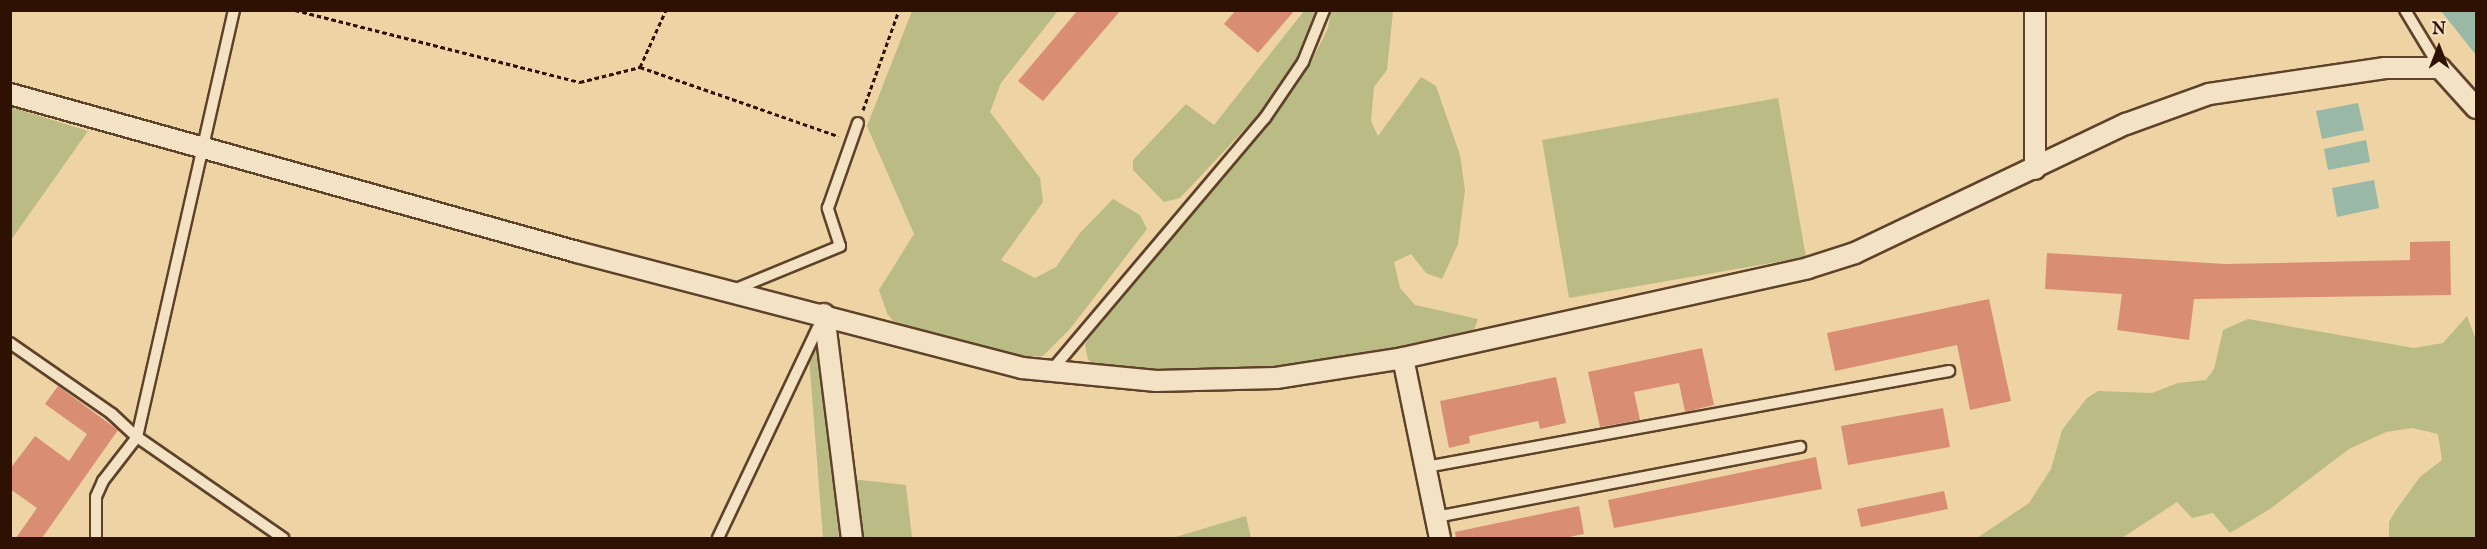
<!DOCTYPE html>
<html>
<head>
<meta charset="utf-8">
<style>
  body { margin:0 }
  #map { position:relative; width:2487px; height:549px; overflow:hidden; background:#eed3a5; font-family:"IM FELL English",serif }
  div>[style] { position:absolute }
  .green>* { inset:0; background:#bbbc85 }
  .water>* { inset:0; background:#99b8a5 }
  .building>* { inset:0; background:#d98e74 }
  .path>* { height:3px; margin-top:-1.5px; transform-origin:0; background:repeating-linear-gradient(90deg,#2e1100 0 4.5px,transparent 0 7.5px) }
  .roads { filter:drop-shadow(2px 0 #5e4229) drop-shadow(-2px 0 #5e4229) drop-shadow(0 2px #5e4229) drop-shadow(0 -2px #5e4229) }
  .lane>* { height:10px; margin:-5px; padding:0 5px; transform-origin:5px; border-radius:5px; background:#f4e2c4 }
  .street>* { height:20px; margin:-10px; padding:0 10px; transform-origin:10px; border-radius:10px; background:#f4e2c4 }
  span { translate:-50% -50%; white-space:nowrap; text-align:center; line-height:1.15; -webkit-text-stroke:6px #f4e2c4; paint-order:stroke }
  .frame { position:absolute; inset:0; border:12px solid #2e1100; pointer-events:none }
  .north { position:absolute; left:2409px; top:18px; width:60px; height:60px; -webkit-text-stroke:4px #f4e2c4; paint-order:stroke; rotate:0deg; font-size:16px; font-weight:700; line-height:24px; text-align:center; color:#2e1100 }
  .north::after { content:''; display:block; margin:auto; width:21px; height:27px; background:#2e1100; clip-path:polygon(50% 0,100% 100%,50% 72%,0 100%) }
</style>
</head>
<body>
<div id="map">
  <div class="green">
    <i style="clip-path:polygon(912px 11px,1058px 11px,1001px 83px,990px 112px,1040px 178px,1043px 202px,1001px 260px,1035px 278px,1056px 267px,1080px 233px,1113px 199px,1140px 215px,1147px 229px,1070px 329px,1043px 356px,1012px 357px,893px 321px,887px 313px,879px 290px,914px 234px,867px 126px)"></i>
    <i style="clip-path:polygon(1304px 11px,1318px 11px,1314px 24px,1297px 61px,1260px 113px,1180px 198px,1164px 202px,1133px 170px,1133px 160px,1186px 104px,1214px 125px)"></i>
    <i style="clip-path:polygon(1331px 11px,1393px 11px,1387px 70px,1374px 87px,1371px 121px,1378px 136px,1421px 77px,1436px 86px,1460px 155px,1465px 190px,1458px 244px,1442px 279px,1426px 273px,1411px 254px,1394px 262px,1400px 288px,1415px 305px,1478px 319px,1474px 330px,1401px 348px,1249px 371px,1132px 371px,1102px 368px,1088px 360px,1085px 345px,1090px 337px,1274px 118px,1310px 64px,1328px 28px)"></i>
    <i style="clip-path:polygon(1778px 98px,1806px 257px,1569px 298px,1542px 140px)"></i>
    <i style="clip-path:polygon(11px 107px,88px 131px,11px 240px,10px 107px)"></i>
    <i style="clip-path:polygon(2467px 316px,2476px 340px,2476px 538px,2389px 538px,2389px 522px,2396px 510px,2420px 477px,2442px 460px,2438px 434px,2412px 428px,2386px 432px,2349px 449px,2270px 509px,2230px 533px,2213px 513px,2192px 518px,2177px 502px,2122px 538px,1977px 538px,2029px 503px,2051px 469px,2062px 430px,2087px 398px,2098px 391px,2152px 393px,2178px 383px,2206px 380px,2214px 369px,2223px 330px,2248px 319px,2414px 348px,2443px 343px)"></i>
    <i style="clip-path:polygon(819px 339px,839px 538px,823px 538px,809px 357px)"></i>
    <i style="clip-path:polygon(851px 479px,906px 485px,912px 538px,859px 538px)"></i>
    <i style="clip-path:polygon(1246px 516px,1251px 538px,1172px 538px)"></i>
  </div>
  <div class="water">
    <i style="clip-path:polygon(2441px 11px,2476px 11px,2476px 55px)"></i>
    <i style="clip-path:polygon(2358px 103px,2364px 130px,2322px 139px,2316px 111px)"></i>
    <i style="clip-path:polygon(2366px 140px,2370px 162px,2328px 170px,2324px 149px)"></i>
    <i style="clip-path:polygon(2374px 180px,2379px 208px,2337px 217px,2332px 188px)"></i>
  </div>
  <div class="building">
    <i style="clip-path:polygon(1078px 10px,1121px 10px,1043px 101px,1018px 81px)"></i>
    <i style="clip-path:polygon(1236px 10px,1295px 10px,1258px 53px,1224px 24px)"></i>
    <i style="clip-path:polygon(2450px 241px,2451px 295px,2194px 299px,2189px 340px,2117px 330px,2122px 294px,2045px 289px,2047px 253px,2225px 264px,2410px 260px,2410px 242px)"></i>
    <i style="clip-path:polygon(1989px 299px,2011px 401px,1970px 410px,1957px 345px,1835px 371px,1827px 333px)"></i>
    <i style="clip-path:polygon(1702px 348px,1714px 405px,1685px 412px,1679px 383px,1634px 392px,1640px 420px,1600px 427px,1588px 372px)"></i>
    <i style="clip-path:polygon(1556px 377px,1566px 423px,1540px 429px,1538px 421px,1469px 436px,1470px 443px,1449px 448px,1440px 401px)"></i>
    <i style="clip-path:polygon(58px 386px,118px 430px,42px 538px,16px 538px,37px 508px,10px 489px,10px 469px,35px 436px,69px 461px,87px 434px,45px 404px)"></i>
    <i style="clip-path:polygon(1943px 408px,1950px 447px,1848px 465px,1841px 426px)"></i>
    <i style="clip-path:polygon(1816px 457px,1822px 489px,1614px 528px,1608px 500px)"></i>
    <i style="clip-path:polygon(1944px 491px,1948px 509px,1861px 527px,1857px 509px)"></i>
    <i style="clip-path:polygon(1579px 506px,1584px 534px,1564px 538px,1456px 538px,1455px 532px)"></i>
  </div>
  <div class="path">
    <i style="left:295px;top:10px;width:294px;rotate:14.2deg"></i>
    <i style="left:580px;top:82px;width:62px;rotate:-14deg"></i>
    <i style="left:640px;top:67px;width:210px;rotate:19.2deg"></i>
    <i style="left:640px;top:67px;width:63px;rotate:-65.5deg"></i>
    <i style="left:863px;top:110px;width:106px;rotate:-70.2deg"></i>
  </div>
  <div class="roads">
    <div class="lane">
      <i style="left:234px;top:10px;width:438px;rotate:102.8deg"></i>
      <i style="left:137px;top:437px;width:178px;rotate:34.7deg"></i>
      <i style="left:2405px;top:10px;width:68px;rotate:58.9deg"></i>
      <i style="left:731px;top:291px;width:118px;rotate:-22.4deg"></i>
      <i style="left:840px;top:246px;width:40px;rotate:-108deg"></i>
      <i style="left:828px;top:208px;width:90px;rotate:-70.6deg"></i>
      <i style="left:10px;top:343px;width:124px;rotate:34.8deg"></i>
      <i style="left:112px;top:414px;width:34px;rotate:43deg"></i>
      <i style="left:137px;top:437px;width:56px;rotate:127.7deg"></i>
      <i style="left:103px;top:481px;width:17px;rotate:114deg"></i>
      <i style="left:96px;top:497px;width:41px;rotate:90deg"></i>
      <i style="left:1051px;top:371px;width:331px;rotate:-49.8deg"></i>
      <i style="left:1265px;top:118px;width:68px;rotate:-55.8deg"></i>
      <i style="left:1303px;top:62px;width:56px;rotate:-68deg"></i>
      <i style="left:1426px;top:467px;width:532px;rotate:-10.4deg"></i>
      <i style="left:1436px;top:517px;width:371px;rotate:-10.9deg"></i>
      <i style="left:718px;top:538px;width:242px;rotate:-64.6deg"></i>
    </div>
    <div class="street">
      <i style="left:2035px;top:10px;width:159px;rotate:90deg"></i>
      <i style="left:10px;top:94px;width:589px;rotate:15.57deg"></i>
      <i style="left:577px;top:252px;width:460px;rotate:14.6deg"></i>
      <i style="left:1022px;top:368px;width:135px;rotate:5.5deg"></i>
      <i style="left:1156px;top:381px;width:120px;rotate:-1.4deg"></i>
      <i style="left:1276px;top:378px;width:129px;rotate:-8.9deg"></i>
      <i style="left:1403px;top:358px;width:415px;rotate:-12.5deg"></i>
      <i style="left:1808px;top:268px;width:49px;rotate:-17.7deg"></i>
      <i style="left:1855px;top:253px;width:300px;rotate:-25.5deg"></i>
      <i style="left:2126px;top:124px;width:88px;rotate:-19.9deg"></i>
      <i style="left:2209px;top:94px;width:178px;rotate:-8.4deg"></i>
      <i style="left:2385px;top:68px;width:55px"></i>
      <i style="left:2440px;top:68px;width:54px;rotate:48deg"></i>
      <i style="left:824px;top:314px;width:226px;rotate:82.9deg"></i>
      <i style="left:1403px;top:358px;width:184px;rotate:78.4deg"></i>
    </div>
  </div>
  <div class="frame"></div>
  <div class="north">N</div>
</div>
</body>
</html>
